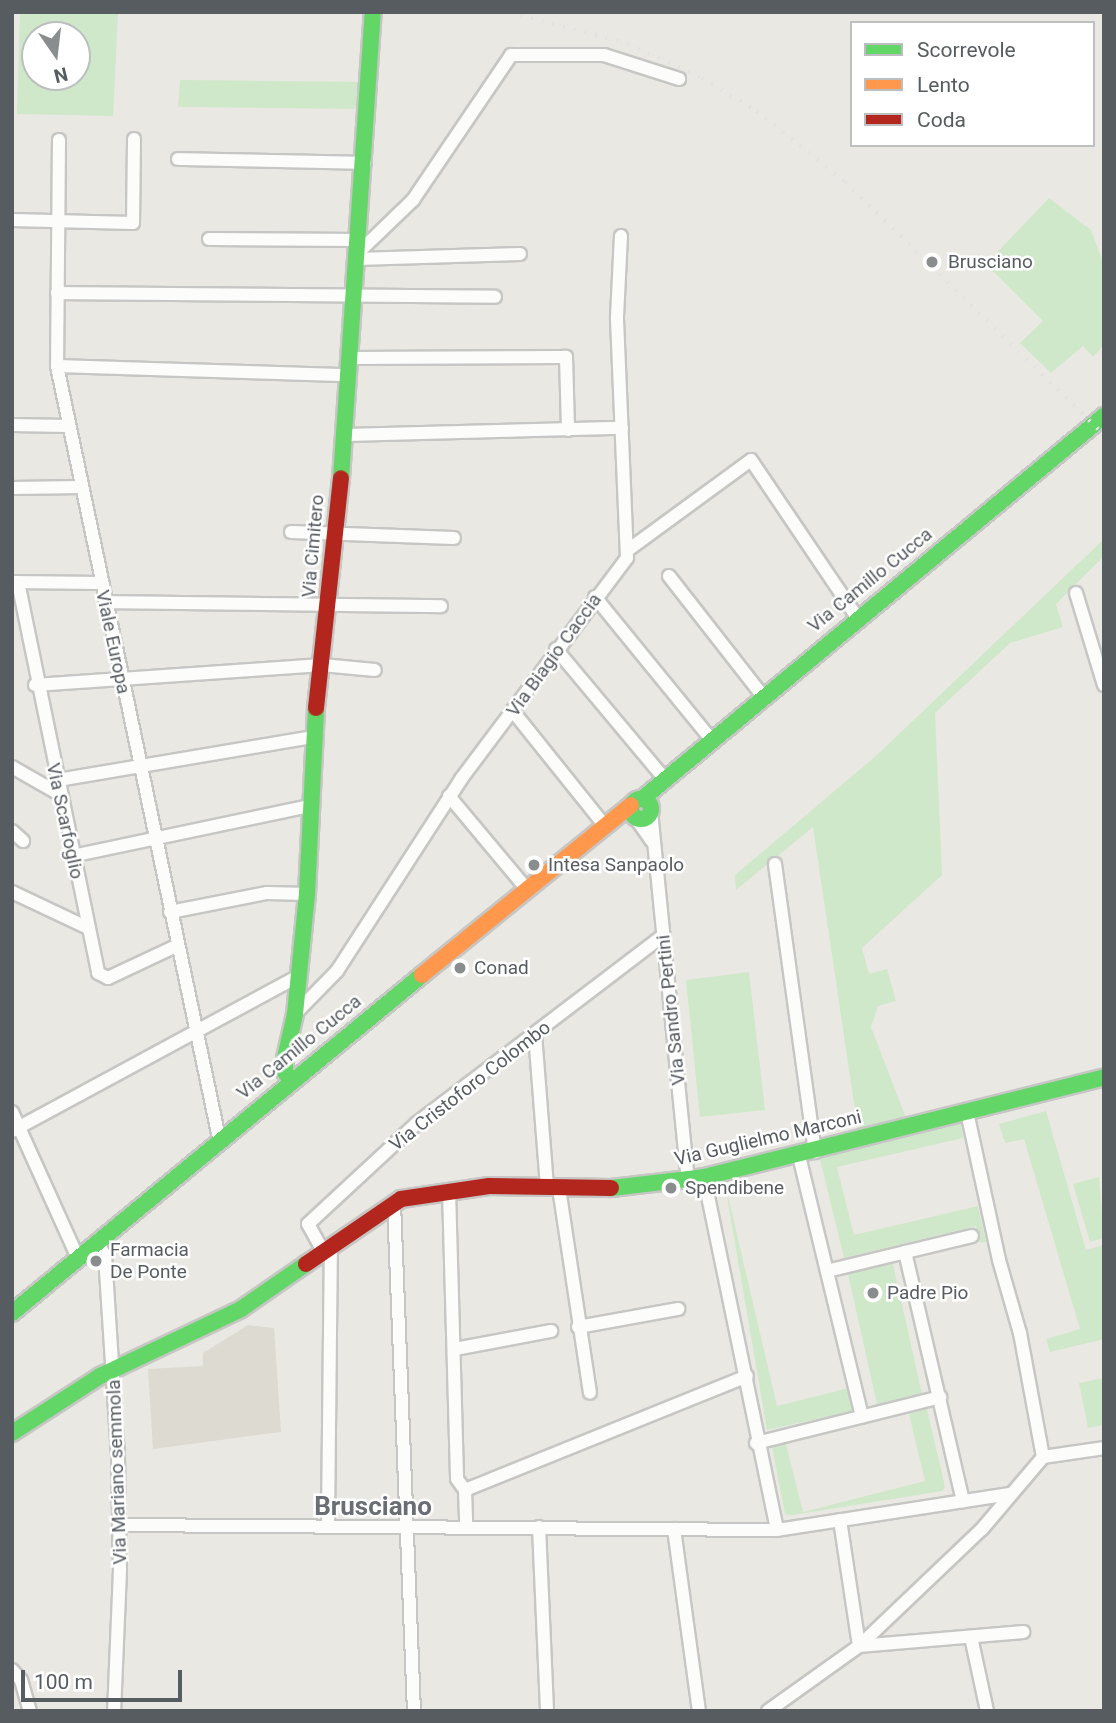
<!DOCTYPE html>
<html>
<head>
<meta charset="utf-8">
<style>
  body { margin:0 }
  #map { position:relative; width:1116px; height:1723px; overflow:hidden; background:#eae8e2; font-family:Roboto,sans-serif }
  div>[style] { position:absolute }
  .education>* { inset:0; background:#dcdad1 }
  .green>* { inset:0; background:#cfe8ca }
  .roads { filter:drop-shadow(2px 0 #c6c6c4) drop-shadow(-2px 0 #c6c6c4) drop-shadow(0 2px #c6c6c4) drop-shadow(0 -2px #c6c6c4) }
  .street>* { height:12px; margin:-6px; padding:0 6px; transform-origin:6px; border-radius:6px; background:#fcfcfb }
  .fast>* { height:16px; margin:-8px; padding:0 8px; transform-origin:8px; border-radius:8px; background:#63d668 }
  .fast>.ring { margin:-8px; padding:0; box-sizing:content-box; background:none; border:16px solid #63d668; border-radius:50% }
  .slow>* { height:16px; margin:-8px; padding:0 8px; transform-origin:8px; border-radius:8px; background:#ff974d }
  .jam>* { height:16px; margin:-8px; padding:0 8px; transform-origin:8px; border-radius:8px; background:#b3261e }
  .rail>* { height:3.5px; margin-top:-1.75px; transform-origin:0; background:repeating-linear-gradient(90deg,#e2e2e1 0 2px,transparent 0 11px) }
  .dots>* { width:19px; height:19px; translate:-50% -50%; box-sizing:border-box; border:4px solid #fff; border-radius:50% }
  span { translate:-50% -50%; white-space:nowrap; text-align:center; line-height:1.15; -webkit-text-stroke:5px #fff; paint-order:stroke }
  .poi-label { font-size:19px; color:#575c61 }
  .left { translate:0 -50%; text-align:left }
  .street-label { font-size:19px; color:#575c61 }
  .district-label { font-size:26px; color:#686e74; font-weight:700 }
  .frame { position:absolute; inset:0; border:14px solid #575c61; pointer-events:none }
  .legend { position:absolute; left:850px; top:21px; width:245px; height:126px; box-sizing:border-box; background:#fff; border:2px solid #bcbec0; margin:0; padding:9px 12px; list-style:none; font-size:21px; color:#575c61 }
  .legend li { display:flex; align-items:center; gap:14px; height:35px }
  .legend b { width:35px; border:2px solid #bcbec0 }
  .north { position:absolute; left:21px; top:21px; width:70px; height:70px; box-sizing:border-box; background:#fff; border:2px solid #bcbec0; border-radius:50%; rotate:166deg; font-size:19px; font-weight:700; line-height:28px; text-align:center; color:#575c61 }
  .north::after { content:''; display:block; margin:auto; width:24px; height:32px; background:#8a8d8e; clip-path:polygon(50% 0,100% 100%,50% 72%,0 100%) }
  .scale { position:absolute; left:21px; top:1670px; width:161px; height:32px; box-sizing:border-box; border:4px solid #575c61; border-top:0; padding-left:9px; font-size:21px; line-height:24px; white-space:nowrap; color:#575c61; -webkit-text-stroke:5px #fff; paint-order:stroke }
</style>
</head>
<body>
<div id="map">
  <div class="education">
    <i style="clip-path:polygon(248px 1325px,274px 1328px,281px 1432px,153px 1449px,148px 1369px,203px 1366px,203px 1353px)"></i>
  </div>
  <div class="green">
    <i style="clip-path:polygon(evenodd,20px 12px,118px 12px,113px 116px,17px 114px,20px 12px,77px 35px,77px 77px,35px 77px,35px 35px,77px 35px)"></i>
    <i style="clip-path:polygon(180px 80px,362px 82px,360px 109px,178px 107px)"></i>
    <i style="clip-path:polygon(1049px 198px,1091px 230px,1104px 265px,1104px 345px,1093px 357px,1083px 346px,1051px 373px,1020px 343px,1043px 321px,986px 264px)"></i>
    <i style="clip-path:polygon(1104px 539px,1104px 556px,1056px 604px,1063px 627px,1010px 643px,935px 713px,942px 875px,862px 948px,869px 974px,887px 969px,896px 1001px,878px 1006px,871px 1027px,906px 1118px,858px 1130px,813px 827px,736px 890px,735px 875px,877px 755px)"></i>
    <i style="clip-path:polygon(749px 972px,765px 1110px,700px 1117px,686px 980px)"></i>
    <i style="clip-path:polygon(1046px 1111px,1086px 1250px,1104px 1245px,1104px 1339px,1050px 1352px,1046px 1339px,1080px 1329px,1024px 1139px,1005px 1143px,999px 1124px)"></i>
    <i style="clip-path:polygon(960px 1121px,963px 1138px,837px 1167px,854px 1235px,978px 1206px,986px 1242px,980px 1243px,976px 1226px,844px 1258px,819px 1155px)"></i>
    <i style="clip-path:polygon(1099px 1177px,1104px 1238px,1090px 1242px,1073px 1184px)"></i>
    <i style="clip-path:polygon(724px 1179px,777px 1406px,849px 1388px,853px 1411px,767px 1430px)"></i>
    <i style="clip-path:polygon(893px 1264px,922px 1394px,877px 1404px,848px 1274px)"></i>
    <i style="clip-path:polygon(1104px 1378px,1104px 1425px,1088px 1428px,1079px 1383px)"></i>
    <i style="clip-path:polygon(927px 1409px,945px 1487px,942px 1491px,792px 1515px,785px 1514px,772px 1447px,786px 1444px,803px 1512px,925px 1481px,909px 1414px)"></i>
  </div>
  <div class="roads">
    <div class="street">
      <i style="left:59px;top:140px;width:226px;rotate:90.5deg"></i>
      <i style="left:57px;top:366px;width:789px;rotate:78.15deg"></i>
      <i style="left:178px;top:159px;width:187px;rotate:1.2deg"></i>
      <i style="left:12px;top:220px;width:121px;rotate:1.4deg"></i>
      <i style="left:133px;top:223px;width:84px;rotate:-89.3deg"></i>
      <i style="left:209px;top:239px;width:150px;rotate:0.4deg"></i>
      <i style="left:360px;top:251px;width:74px;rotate:-43.9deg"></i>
      <i style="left:413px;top:200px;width:175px;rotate:-55.9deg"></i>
      <i style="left:511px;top:55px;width:93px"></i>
      <i style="left:604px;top:55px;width:79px;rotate:17.7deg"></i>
      <i style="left:357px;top:259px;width:163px;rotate:-1.8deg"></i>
      <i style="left:57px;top:293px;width:438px;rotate:0.5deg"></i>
      <i style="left:350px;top:358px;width:216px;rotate:-0.3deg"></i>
      <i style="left:566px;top:357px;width:73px;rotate:88.4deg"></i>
      <i style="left:57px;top:366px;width:291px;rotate:1.8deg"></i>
      <i style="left:12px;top:425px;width:55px;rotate:1deg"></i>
      <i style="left:346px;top:435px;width:276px;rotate:-1.5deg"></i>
      <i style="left:12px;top:488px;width:70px;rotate:-0.8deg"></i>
      <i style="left:291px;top:532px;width:163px;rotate:2.1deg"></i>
      <i style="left:628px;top:550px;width:152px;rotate:-36.2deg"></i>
      <i style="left:751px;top:460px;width:189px;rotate:56deg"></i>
      <i style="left:669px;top:576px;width:151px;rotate:52deg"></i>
      <i style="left:12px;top:582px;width:89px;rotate:0.6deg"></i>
      <i style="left:18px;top:582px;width:399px;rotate:78.4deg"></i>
      <i style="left:98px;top:973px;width:11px;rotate:27deg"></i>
      <i style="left:108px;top:978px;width:75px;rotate:-25.2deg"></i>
      <i style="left:1076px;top:593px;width:96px;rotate:73.1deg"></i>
      <i style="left:595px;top:597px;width:182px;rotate:50.8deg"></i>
      <i style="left:105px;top:602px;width:336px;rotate:0.7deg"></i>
      <i style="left:556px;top:649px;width:168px;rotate:50.1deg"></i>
      <i style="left:35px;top:685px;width:288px;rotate:-4deg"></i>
      <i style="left:322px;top:665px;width:53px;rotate:5.4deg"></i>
      <i style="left:516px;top:715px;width:142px;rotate:51.3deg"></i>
      <i style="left:12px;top:767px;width:56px;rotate:29.7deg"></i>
      <i style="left:58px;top:780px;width:259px;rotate:-9.6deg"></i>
      <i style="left:449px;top:796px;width:120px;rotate:50.1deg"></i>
      <i style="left:651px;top:811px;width:370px;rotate:84.3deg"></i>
      <i style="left:635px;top:817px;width:29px;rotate:55deg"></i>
      <i style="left:12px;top:831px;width:15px;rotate:42deg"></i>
      <i style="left:72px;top:856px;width:242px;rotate:-11.9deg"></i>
      <i style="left:775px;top:864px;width:291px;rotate:82.1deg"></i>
      <i style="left:12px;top:892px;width:84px;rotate:25.3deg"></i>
      <i style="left:170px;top:912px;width:99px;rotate:-11.1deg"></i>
      <i style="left:267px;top:893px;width:40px;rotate:1.4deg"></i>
      <i style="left:295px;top:1014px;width:60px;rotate:-45.7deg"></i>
      <i style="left:337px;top:971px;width:229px;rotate:-57.1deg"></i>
      <i style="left:461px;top:779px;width:276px;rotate:-53.1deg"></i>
      <i style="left:627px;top:558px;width:241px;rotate:-92.4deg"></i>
      <i style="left:617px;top:317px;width:81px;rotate:-87.2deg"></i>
      <i style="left:535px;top:1034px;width:154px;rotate:85.5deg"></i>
      <i style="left:12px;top:1112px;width:160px;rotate:65.7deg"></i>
      <i style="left:967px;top:1112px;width:151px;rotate:77.8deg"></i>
      <i style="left:999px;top:1260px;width:76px;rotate:74deg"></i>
      <i style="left:1020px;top:1333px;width:126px;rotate:79.5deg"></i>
      <i style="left:12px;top:1131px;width:324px;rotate:-28.4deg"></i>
      <i style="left:799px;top:1156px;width:268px;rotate:76.4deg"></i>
      <i style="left:704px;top:1177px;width:360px;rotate:78.3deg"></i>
      <i style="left:559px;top:1188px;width:207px;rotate:81.4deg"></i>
      <i style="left:449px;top:1190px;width:289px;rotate:88.4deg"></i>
      <i style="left:457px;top:1479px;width:14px;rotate:54deg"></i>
      <i style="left:465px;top:1490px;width:35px;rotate:88deg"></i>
      <i style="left:394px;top:1203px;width:508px;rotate:87.75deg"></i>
      <i style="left:97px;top:1243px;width:14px;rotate:56deg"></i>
      <i style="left:105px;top:1255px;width:203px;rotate:86.3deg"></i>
      <i style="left:118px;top:1458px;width:112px;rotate:89deg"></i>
      <i style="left:120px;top:1570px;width:141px;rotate:92.4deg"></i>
      <i style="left:323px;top:1251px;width:31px;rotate:-119deg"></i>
      <i style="left:308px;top:1224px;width:149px;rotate:-42.8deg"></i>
      <i style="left:417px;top:1123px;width:310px;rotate:-37.3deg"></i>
      <i style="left:905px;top:1252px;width:256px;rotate:76.9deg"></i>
      <i style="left:827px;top:1271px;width:149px;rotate:-13.6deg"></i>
      <i style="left:578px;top:1327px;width:102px;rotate:-10.2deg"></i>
      <i style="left:455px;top:1349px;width:98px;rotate:-10.6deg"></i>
      <i style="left:756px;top:1443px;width:190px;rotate:-14deg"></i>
      <i style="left:465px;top:1490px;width:304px;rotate:-22deg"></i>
      <i style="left:840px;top:1520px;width:127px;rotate:81.4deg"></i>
      <i style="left:328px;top:1524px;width:278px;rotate:-89.4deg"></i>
      <i style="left:120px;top:1525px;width:657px;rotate:0.44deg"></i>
      <i style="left:777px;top:1530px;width:236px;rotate:-8.8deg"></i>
      <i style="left:539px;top:1527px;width:184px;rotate:87.5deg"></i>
      <i style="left:674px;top:1529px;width:184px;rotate:82.2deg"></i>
      <i style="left:971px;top:1637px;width:76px;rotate:77.8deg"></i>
      <i style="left:859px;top:1646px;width:165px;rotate:-4.9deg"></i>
      <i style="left:12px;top:1670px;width:13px;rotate:48deg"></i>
      <i style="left:21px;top:1680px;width:32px;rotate:74deg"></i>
      <i style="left:768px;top:1711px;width:112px;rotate:-35.5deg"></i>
      <i style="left:859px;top:1646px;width:170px;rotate:-43.6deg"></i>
      <i style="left:982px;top:1529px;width:94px;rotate:-49.7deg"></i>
      <i style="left:1043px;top:1457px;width:62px;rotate:-8.4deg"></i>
    </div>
    <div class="fast">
      <i style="left:341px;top:478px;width:467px;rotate:-86.1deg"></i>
      <i class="ring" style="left:631px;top:799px;width:4px;height:4px"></i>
      <i style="left:642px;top:799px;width:600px;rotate:-39.66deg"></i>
      <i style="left:291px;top:1080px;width:10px;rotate:-127deg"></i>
      <i style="left:285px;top:1072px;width:14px;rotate:-90deg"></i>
      <i style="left:285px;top:1058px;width:45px;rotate:-77.2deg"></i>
      <i style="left:295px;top:1014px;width:121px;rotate:-84.3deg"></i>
      <i style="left:307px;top:894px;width:186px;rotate:-87.2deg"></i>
      <i style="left:611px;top:1188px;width:94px;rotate:-6.7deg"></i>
      <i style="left:704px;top:1177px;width:412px;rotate:-14deg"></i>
      <i style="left:12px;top:1313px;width:531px;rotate:-39.5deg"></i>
      <i style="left:12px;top:1433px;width:105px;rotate:-32.9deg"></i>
      <i style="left:100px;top:1376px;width:156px;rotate:-25.4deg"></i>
      <i style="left:241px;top:1309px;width:79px;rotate:-34.7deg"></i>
    </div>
    <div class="slow">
      <i style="left:422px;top:975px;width:269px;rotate:-39.1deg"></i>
    </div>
    <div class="jam">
      <i style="left:316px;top:708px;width:231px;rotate:-83.8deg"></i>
      <i style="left:306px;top:1264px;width:115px;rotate:-34.4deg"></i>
      <i style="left:401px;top:1199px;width:89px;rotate:-8.4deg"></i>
      <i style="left:489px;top:1186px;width:122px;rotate:0.9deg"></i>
    </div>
  </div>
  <div class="rail">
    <i style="left:510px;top:12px;width:122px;rotate:15.2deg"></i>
    <i style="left:628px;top:44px;width:81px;rotate:24.7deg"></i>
    <i style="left:702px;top:78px;width:64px;rotate:31deg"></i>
    <i style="left:757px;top:111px;width:113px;rotate:38.9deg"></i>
    <i style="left:845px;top:182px;width:362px;rotate:44.3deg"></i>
  </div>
  <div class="dots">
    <i style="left:932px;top:262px;background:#8a8d8e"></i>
    <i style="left:534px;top:865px;background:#8a8d8e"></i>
    <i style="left:460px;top:968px;background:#8a8d8e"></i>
    <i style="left:671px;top:1188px;background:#8a8d8e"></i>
    <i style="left:96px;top:1261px;background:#8a8d8e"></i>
    <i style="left:873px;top:1293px;background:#8a8d8e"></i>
  </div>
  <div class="poi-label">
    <span class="left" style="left:948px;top:262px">Brusciano</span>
    <span class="left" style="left:548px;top:865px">Intesa Sanpaolo</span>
    <span class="left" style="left:474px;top:968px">Conad</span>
    <span class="left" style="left:685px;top:1188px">Spendibene</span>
    <span class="left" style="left:110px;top:1261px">Farmacia<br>De Ponte</span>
    <span class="left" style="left:887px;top:1293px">Padre Pio</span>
  </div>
  <div class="street-label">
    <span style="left:313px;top:546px;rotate:-85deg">Via Cimitero</span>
    <span style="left:870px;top:580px;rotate:-39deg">Via Camillo Cucca</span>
    <span style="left:113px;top:642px;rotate:78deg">Viale Europa</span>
    <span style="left:554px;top:655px;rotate:-54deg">Via Biagio Caccia</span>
    <span style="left:65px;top:821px;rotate:78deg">Via Scarfoglio</span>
    <span style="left:671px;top:1010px;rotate:-96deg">Via Sandro Pertini</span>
    <span style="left:299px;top:1047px;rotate:-39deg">Via Camillo Cucca</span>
    <span style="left:470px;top:1086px;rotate:-38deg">Via Cristoforo Colombo</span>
    <span style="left:768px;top:1138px;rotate:-13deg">Via Guglielmo Marconi</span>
    <span style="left:117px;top:1472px;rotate:-92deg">Via Mariano semmola</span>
  </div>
  <div class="district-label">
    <span style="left:373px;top:1507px">Brusciano</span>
  </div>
  <div class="frame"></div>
  <ul class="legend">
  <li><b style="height:9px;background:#63d668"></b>Scorrevole</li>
  <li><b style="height:9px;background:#ff974d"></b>Lento</li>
  <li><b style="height:9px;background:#b3261e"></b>Coda</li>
  </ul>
  <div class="north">N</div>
  <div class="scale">100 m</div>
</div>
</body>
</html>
